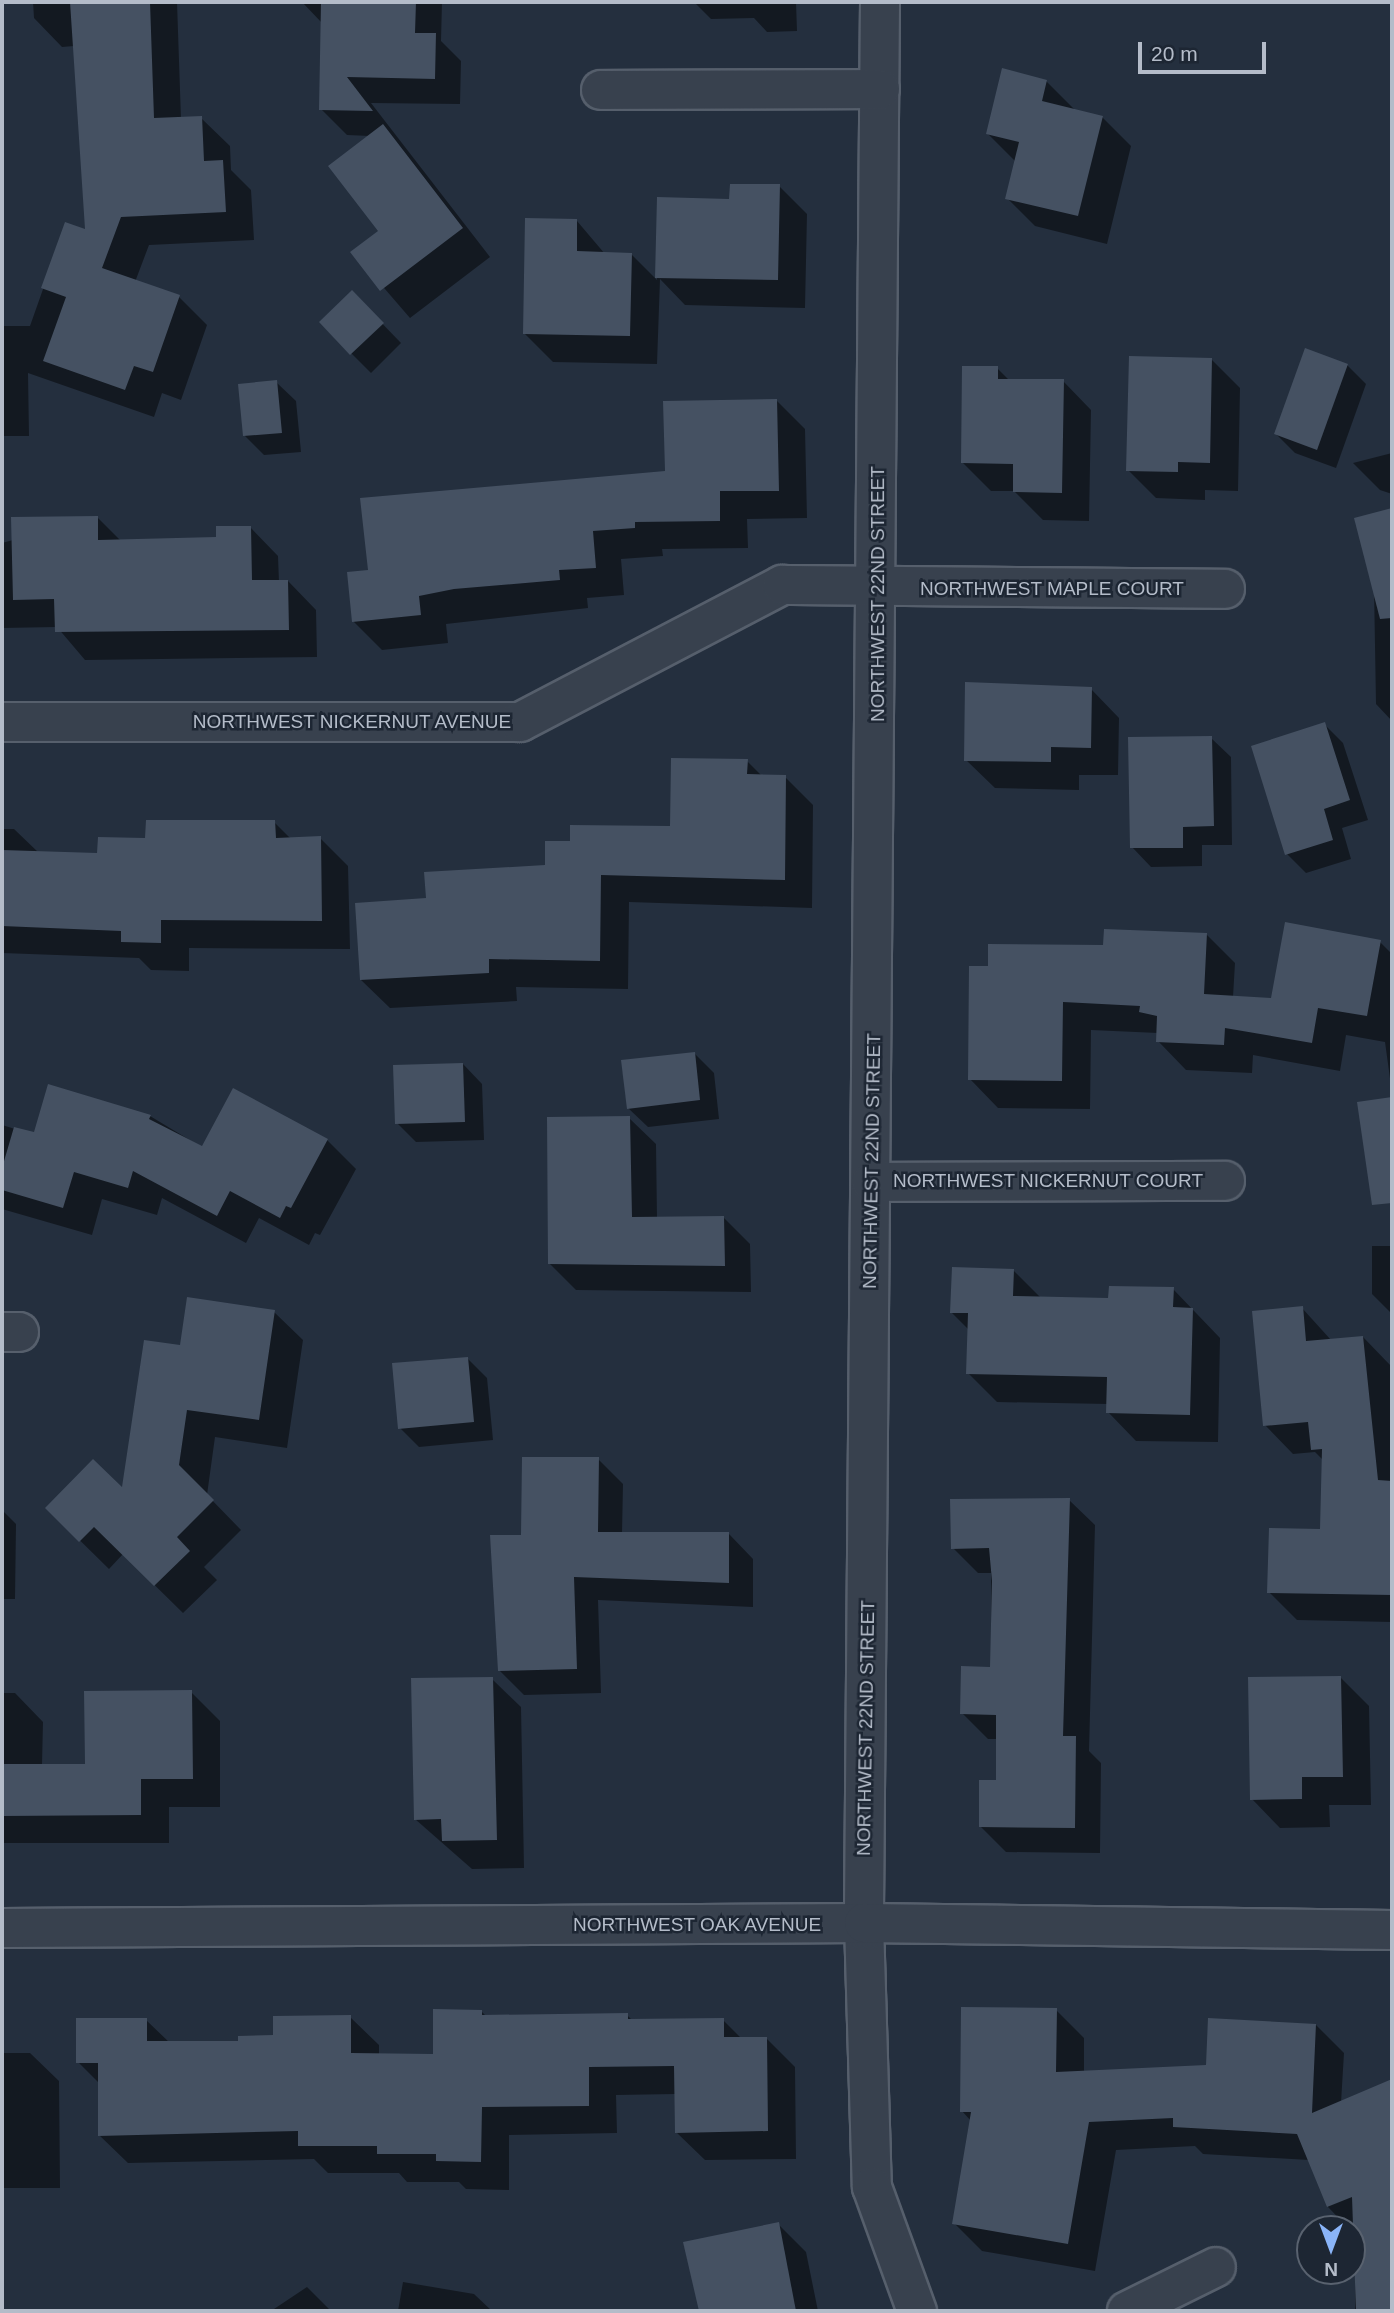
<!DOCTYPE html>
<html>
<head>
<meta charset="utf-8">
<style>
  body { margin:0 }
  #map { position:relative; width:1394px; height:2313px; overflow:hidden; background:#242f3e; font-family:Arial,sans-serif }
  div>[style] { position:absolute }
  .shadow>* { inset:0; background:#0007 }
  .building>* { inset:0; background:#455162 }
  .roads { filter:drop-shadow(2px 0 #565f6c) drop-shadow(-2px 0 #565f6c) drop-shadow(0 2px #565f6c) drop-shadow(0 -2px #565f6c) }
  .street>* { height:38px; margin:-19px; padding:0 19px; transform-origin:19px; border-radius:19px; background:#38414e }
  span { translate:-50% -50%; white-space:nowrap; text-align:center; line-height:1.15; -webkit-text-stroke:5px #1d2633; paint-order:stroke }
  .street-label { font-size:19px; color:#b4bcc9 }
  .frame { position:absolute; inset:0; border:4px solid #b4bcc9; pointer-events:none }
  .north { position:absolute; left:1296px; top:2215px; width:70px; height:70px; box-sizing:border-box; background:#1d2633; border:2px solid #59626f; border-radius:50%; rotate:180deg; font-size:19px; font-weight:700; line-height:28px; text-align:center; color:#b4bcc9 }
  .north::after { content:''; display:block; margin:auto; width:24px; height:32px; background:#8ab4f8; clip-path:polygon(50% 0,100% 100%,50% 72%,0 100%) }
  .scale { position:absolute; left:1138px; top:42px; width:128px; height:32px; box-sizing:border-box; border:4px solid #b4bcc9; border-top:0; padding-left:9px; font-size:21px; line-height:24px; white-space:nowrap; color:#b4bcc9; -webkit-text-stroke:5px #1d2633; paint-order:stroke }
</style>
</head>
<body>
<div id="map">
  <div class="shadow">
    <i style="clip-path:polygon(33px 2px,177px 2px,181px 119px,201px 118px,230px 146px,231px 170px,251px 190px,254px 240px,149px 245px,135px 282px,179px 297px,207px 325px,181px 400px,162px 393px,154px 417px,28px 373px,29px 436px,2px 436px,2px 326px,30px 326px,66px 224px,87px 232px,74px 46px,62px 47px,34px 18px)"></i>
    <i style="clip-path:polygon(302px 2px,442px 2px,441px 41px,461px 61px,460px 104px,371px 103px,490px 257px,410px 318px,353px 252px,380px 231px,370px 136px,347px 135px,321px 109px,322px 23px)"></i>
    <i style="clip-path:polygon(694px 2px,796px 2px,797px 31px,767px 32px,754px 18px,711px 19px)"></i>
    <i style="clip-path:polygon(1046px 81px,1075px 110px,1102px 117px,1131px 146px,1107px 244px,1035px 226px,1007px 198px,1016px 162px,988px 134px)"></i>
    <i style="clip-path:polygon(779px 186px,807px 214px,805px 308px,685px 305px,660px 279px,657px 364px,553px 362px,524px 333px,577px 221px,605px 254px,631px 254px,657px 280px,659px 199px,731px 200px)"></i>
    <i style="clip-path:polygon(371px 312px,401px 343px,371px 373px,321px 323px)"></i>
    <i style="clip-path:polygon(1212px 360px,1240px 388px,1238px 491px,1205px 490px,1205px 500px,1156px 498px,1128px 470px)"></i>
    <i style="clip-path:polygon(1347px 365px,1366px 384px,1336px 468px,1295px 453px,1276px 434px)"></i>
    <i style="clip-path:polygon(997px 368px,1010px 381px,1063px 381px,1091px 410px,1089px 521px,1043px 520px,1014px 491px,991px 491px,962px 462px)"></i>
    <i style="clip-path:polygon(276px 382px,296px 401px,301px 452px,264px 455px,245px 436px)"></i>
    <i style="clip-path:polygon(776px 400px,805px 429px,807px 518px,747px 519px,748px 548px,662px 549px,663px 556px,621px 559px,624px 595px,587px 598px,588px 608px,446px 624px,448px 643px,382px 650px,354px 622px,370px 571px,666px 472px)"></i>
    <i style="clip-path:polygon(1392px 453px,1392px 494px,1380px 490px,1353px 463px)"></i>
    <i style="clip-path:polygon(1392px 510px,1392px 721px,1376px 704px,1374px 588px,1356px 519px)"></i>
    <i style="clip-path:polygon(97px 517px,121px 541px,218px 539px,250px 527px,278px 556px,279px 582px,288px 581px,316px 610px,317px 657px,85px 660px,57px 627px,2px 628px,2px 543px)"></i>
    <i style="clip-path:polygon(1091px 689px,1119px 718px,1118px 775px,1079px 775px,1079px 790px,995px 788px,966px 760px)"></i>
    <i style="clip-path:polygon(1324px 724px,1343px 743px,1368px 820px,1342px 828px,1351px 859px,1306px 873px,1287px 854px)"></i>
    <i style="clip-path:polygon(1211px 738px,1231px 757px,1232px 845px,1202px 845px,1202px 866px,1151px 867px,1132px 847px)"></i>
    <i style="clip-path:polygon(747px 761px,762px 776px,785px 777px,813px 805px,812px 908px,629px 902px,628px 989px,516px 987px,517px 1001px,390px 1008px,361px 980px,427px 900px,672px 828px)"></i>
    <i style="clip-path:polygon(274px 822px,291px 839px,320px 838px,348px 866px,350px 949px,189px 948px,189px 971px,151px 970px,139px 958px,2px 953px,2px 829px,14px 829px,39px 853px,99px 855px,147px 839px)"></i>
    <i style="clip-path:polygon(1207px 935px,1235px 963px,1233px 997px,1272px 1000px,1380px 942px,1392px 954px,1392px 1093px,1385px 1042px,1346px 1035px,1340px 1071px,1253px 1055px,1252px 1073px,1186px 1070px,1158px 1041px,1158px 1033px,1091px 1030px,1090px 1109px,998px 1108px,970px 1079px,990px 968px,1105px 947px)"></i>
    <i style="clip-path:polygon(695px 1054px,714px 1073px,719px 1119px,648px 1127px,628px 1108px)"></i>
    <i style="clip-path:polygon(463px 1064px,482px 1084px,484px 1140px,416px 1142px,397px 1123px)"></i>
    <i style="clip-path:polygon(150px 1116px,203px 1148px,327px 1140px,356px 1169px,320px 1235px,315px 1233px,309px 1245px,259px 1218px,246px 1243px,162px 1198px,157px 1215px,102px 1199px,92px 1235px,2px 1209px,2px 1125px,35px 1135px)"></i>
    <i style="clip-path:polygon(629px 1118px,656px 1144px,657px 1218px,724px 1218px,750px 1244px,751px 1292px,576px 1290px,550px 1264px)"></i>
    <i style="clip-path:polygon(1372px 1246px,1392px 1246px,1392px 1314px,1372px 1294px)"></i>
    <i style="clip-path:polygon(1013px 1270px,1042px 1299px,1110px 1300px,1173px 1289px,1220px 1338px,1218px 1442px,1136px 1441px,1108px 1412px,1108px 1404px,997px 1402px,968px 1373px,969px 1330px,952px 1313px)"></i>
    <i style="clip-path:polygon(1302px 1308px,1331px 1340px,1363px 1337px,1391px 1366px,1392px 1622px,1297px 1620px,1269px 1592px,1322px 1530px,1323px 1460px,1315px 1452px,1293px 1454px,1265px 1425px)"></i>
    <i style="clip-path:polygon(274px 1312px,303px 1340px,287px 1448px,215px 1437px,207px 1495px,241px 1530px,204px 1567px,217px 1580px,183px 1613px,123px 1554px,109px 1569px,47px 1508px,123px 1491px,181px 1347px)"></i>
    <i style="clip-path:polygon(468px 1359px,487px 1378px,493px 1440px,419px 1447px,400px 1428px)"></i>
    <i style="clip-path:polygon(598px 1459px,623px 1484px,622px 1534px,729px 1534px,753px 1559px,753px 1607px,598px 1600px,601px 1693px,524px 1695px,499px 1670px,523px 1537px)"></i>
    <i style="clip-path:polygon(1069px 1500px,1095px 1525px,1089px 1751px,1101px 1763px,1100px 1853px,1006px 1852px,980px 1826px,997px 1782px,998px 1739px,988px 1739px,962px 1713px,992px 1669px,991px 1573px,978px 1573px,953px 1548px)"></i>
    <i style="clip-path:polygon(2px 1510px,16px 1524px,15px 1599px,2px 1599px)"></i>
    <i style="clip-path:polygon(1341px 1678px,1369px 1706px,1371px 1805px,1329px 1805px,1330px 1827px,1280px 1828px,1252px 1799px)"></i>
    <i style="clip-path:polygon(492px 1679px,521px 1707px,524px 1868px,472px 1869px,415px 1819px)"></i>
    <i style="clip-path:polygon(191px 1692px,220px 1721px,220px 1807px,169px 1807px,169px 1843px,2px 1843px,2px 1693px,15px 1693px,43px 1722px,42px 1765px,86px 1765px)"></i>
    <i style="clip-path:polygon(1056px 2010px,1084px 2038px,1084px 2072px,1208px 2066px,1316px 2025px,1344px 2053px,1341px 2103px,1392px 2081px,1392px 2219px,1355px 2235px,1328px 2207px,1309px 2160px,1203px 2154px,1195px 2146px,1116px 2150px,1095px 2271px,982px 2251px,954px 2223px,971px 2121px,962px 2111px)"></i>
    <i style="clip-path:polygon(482px 2012px,486px 2016px,627px 2015px,633px 2021px,723px 2020px,742px 2039px,766px 2038px,795px 2067px,796px 2159px,705px 2160px,676px 2132px,676px 2094px,616px 2095px,617px 2133px,509px 2135px,509px 2190px,466px 2189px,459px 2182px,407px 2182px,399px 2173px,328px 2173px,314px 2159px,128px 2163px,99px 2135px,100px 2084px,78px 2062px,146px 2020px,170px 2043px,239px 2043px,350px 2017px,379px 2045px,379px 2055px,434px 2055px)"></i>
    <i style="clip-path:polygon(2px 2036px,3px 2053px,30px 2053px,59px 2081px,60px 2188px,2px 2188px)"></i>
    <i style="clip-path:polygon(778px 2224px,806px 2252px,818px 2311px,700px 2311px,685px 2244px)"></i>
    <i style="clip-path:polygon(1392px 2234px,1392px 2311px,1355px 2311px,1356px 2236px)"></i>
    <i style="clip-path:polygon(403px 2282px,474px 2294px,492px 2311px,398px 2311px)"></i>
    <i style="clip-path:polygon(307px 2287px,331px 2311px,271px 2311px)"></i>
  </div>
  <div class="building">
    <i style="clip-path:polygon(70px 2px,150px 2px,154px 118px,202px 116px,204px 161px,223px 160px,226px 212px,121px 217px,102px 268px,180px 295px,153px 372px,134px 366px,125px 390px,43px 361px,66px 297px,41px 288px,65px 222px,85px 229px)"></i>
    <i style="clip-path:polygon(321px 2px,416px 2px,415px 33px,436px 33px,435px 79px,347px 77px,373px 111px,319px 110px)"></i>
    <i style="clip-path:polygon(1002px 68px,1047px 80px,1042px 101px,1103px 116px,1078px 216px,1005px 199px,1019px 142px,986px 134px)"></i>
    <i style="clip-path:polygon(383px 124px,463px 228px,380px 291px,350px 252px,378px 231px,328px 166px)"></i>
    <i style="clip-path:polygon(730px 184px,780px 184px,778px 280px,655px 278px,657px 197px,729px 199px)"></i>
    <i style="clip-path:polygon(525px 218px,577px 219px,577px 251px,632px 253px,630px 336px,523px 334px)"></i>
    <i style="clip-path:polygon(352px 290px,384px 323px,350px 355px,319px 322px)"></i>
    <i style="clip-path:polygon(1305px 348px,1348px 364px,1317px 450px,1274px 434px)"></i>
    <i style="clip-path:polygon(1129px 356px,1212px 358px,1210px 463px,1178px 462px,1178px 472px,1126px 471px)"></i>
    <i style="clip-path:polygon(962px 366px,998px 366px,998px 379px,1064px 379px,1062px 493px,1013px 492px,1013px 464px,961px 463px)"></i>
    <i style="clip-path:polygon(277px 380px,282px 433px,243px 436px,238px 384px)"></i>
    <i style="clip-path:polygon(777px 399px,779px 491px,720px 491px,720px 521px,635px 522px,635px 528px,593px 531px,596px 568px,559px 570px,560px 580px,454px 589px,419px 596px,421px 615px,352px 622px,347px 572px,368px 570px,360px 498px,665px 471px,663px 401px)"></i>
    <i style="clip-path:polygon(1392px 508px,1392px 618px,1380px 619px,1354px 518px)"></i>
    <i style="clip-path:polygon(98px 516px,98px 540px,216px 537px,216px 526px,251px 526px,252px 580px,288px 580px,289px 630px,55px 632px,54px 599px,13px 600px,11px 517px)"></i>
    <i style="clip-path:polygon(965px 682px,1092px 687px,1091px 748px,1051px 747px,1051px 762px,964px 761px)"></i>
    <i style="clip-path:polygon(1325px 722px,1350px 800px,1324px 809px,1333px 840px,1285px 855px,1251px 746px)"></i>
    <i style="clip-path:polygon(1212px 736px,1214px 826px,1183px 827px,1183px 848px,1130px 848px,1128px 737px)"></i>
    <i style="clip-path:polygon(671px 758px,748px 759px,747px 774px,786px 775px,785px 880px,601px 875px,600px 961px,489px 959px,489px 973px,360px 980px,355px 903px,426px 898px,424px 872px,545px 865px,545px 841px,570px 841px,570px 825px,670px 826px)"></i>
    <i style="clip-path:polygon(146px 820px,275px 820px,276px 838px,321px 836px,322px 921px,161px 920px,161px 943px,121px 942px,121px 931px,2px 926px,2px 850px,97px 853px,98px 837px,145px 838px)"></i>
    <i style="clip-path:polygon(1285px 922px,1381px 940px,1367px 1016px,1318px 1008px,1312px 1043px,1225px 1028px,1224px 1045px,1156px 1042px,1157px 1016px,1139px 1012px,1140px 1006px,1063px 1002px,1062px 1081px,968px 1080px,969px 966px,988px 966px,988px 944px,1103px 945px,1104px 929px,1207px 933px,1204px 994px,1271px 998px)"></i>
    <i style="clip-path:polygon(695px 1052px,700px 1100px,627px 1109px,621px 1060px)"></i>
    <i style="clip-path:polygon(463px 1063px,465px 1122px,395px 1124px,393px 1065px)"></i>
    <i style="clip-path:polygon(48px 1084px,151px 1115px,149px 1119px,202px 1146px,233px 1088px,328px 1139px,291px 1208px,286px 1206px,280px 1218px,230px 1191px,217px 1216px,133px 1171px,128px 1188px,74px 1172px,63px 1208px,2px 1190px,2px 1168px,14px 1127px,34px 1132px)"></i>
    <i style="clip-path:polygon(1392px 1097px,1392px 1203px,1372px 1205px,1357px 1102px)"></i>
    <i style="clip-path:polygon(630px 1116px,632px 1217px,724px 1216px,725px 1266px,548px 1264px,547px 1117px)"></i>
    <i style="clip-path:polygon(952px 1267px,1014px 1269px,1013px 1296px,1108px 1298px,1109px 1286px,1174px 1287px,1173px 1307px,1193px 1308px,1190px 1415px,1106px 1413px,1107px 1377px,966px 1374px,968px 1313px,950px 1313px)"></i>
    <i style="clip-path:polygon(187px 1297px,275px 1310px,259px 1420px,187px 1410px,179px 1465px,214px 1500px,177px 1537px,190px 1551px,154px 1586px,94px 1527px,79px 1542px,45px 1508px,93px 1459px,122px 1487px,144px 1340px,180px 1345px)"></i>
    <i style="clip-path:polygon(1303px 1306px,1306px 1341px,1363px 1336px,1378px 1480px,1392px 1481px,1392px 1595px,1267px 1593px,1269px 1528px,1320px 1529px,1322px 1449px,1311px 1450px,1308px 1422px,1263px 1426px,1252px 1311px)"></i>
    <i style="clip-path:polygon(468px 1357px,474px 1422px,398px 1429px,392px 1363px)"></i>
    <i style="clip-path:polygon(522px 1457px,599px 1457px,598px 1532px,729px 1532px,729px 1583px,574px 1577px,577px 1669px,498px 1671px,490px 1535px,521px 1535px)"></i>
    <i style="clip-path:polygon(1070px 1498px,1063px 1736px,1076px 1736px,1075px 1828px,979px 1827px,979px 1780px,996px 1780px,996px 1715px,960px 1714px,961px 1666px,990px 1667px,992px 1581px,989px 1548px,951px 1549px,950px 1499px)"></i>
    <i style="clip-path:polygon(1341px 1676px,1343px 1777px,1302px 1777px,1302px 1799px,1250px 1800px,1248px 1677px)"></i>
    <i style="clip-path:polygon(493px 1677px,497px 1840px,442px 1841px,441px 1819px,414px 1820px,411px 1678px)"></i>
    <i style="clip-path:polygon(192px 1690px,193px 1779px,141px 1779px,141px 1815px,2px 1816px,2px 1764px,85px 1764px,84px 1691px)"></i>
    <i style="clip-path:polygon(961px 2007px,1057px 2008px,1056px 2072px,1206px 2065px,1208px 2018px,1316px 2024px,1312px 2113px,1392px 2079px,1392px 2311px,1356px 2311px,1352px 2197px,1327px 2207px,1297px 2134px,1173px 2127px,1173px 2118px,1089px 2122px,1068px 2244px,952px 2224px,971px 2112px,960px 2112px)"></i>
    <i style="clip-path:polygon(433px 2009px,482px 2010px,482px 2015px,628px 2013px,628px 2019px,724px 2018px,724px 2037px,767px 2037px,768px 2131px,675px 2133px,674px 2066px,589px 2067px,589px 2106px,482px 2107px,481px 2162px,436px 2161px,436px 2154px,377px 2154px,377px 2146px,298px 2146px,298px 2131px,98px 2136px,98px 2063px,76px 2063px,76px 2018px,147px 2018px,147px 2041px,238px 2041px,238px 2036px,273px 2035px,273px 2016px,351px 2015px,351px 2053px,433px 2054px)"></i>
    <i style="clip-path:polygon(779px 2222px,796px 2311px,699px 2311px,683px 2242px)"></i>
  </div>
  <div class="roads">
    <div class="street">
      <i style="left:880px;top:2px;width:1921px;rotate:90.48deg"></i>
      <i style="left:864px;top:1923px;width:264px;rotate:88.3deg"></i>
      <i style="left:872px;top:2187px;width:132px;rotate:70.1deg"></i>
      <i style="left:601px;top:90px;width:279px;rotate:-0.2deg"></i>
      <i style="left:2px;top:722px;width:518px"></i>
      <i style="left:520px;top:722px;width:296px;rotate:-27.6deg"></i>
      <i style="left:782px;top:585px;width:443px;rotate:0.5deg"></i>
      <i style="left:871px;top:1182px;width:354px;rotate:-0.2deg"></i>
      <i style="left:2px;top:1332px;width:17px"></i>
      <i style="left:2px;top:1928px;width:862px;rotate:-0.33deg"></i>
      <i style="left:864px;top:1923px;width:528px;rotate:0.76deg"></i>
      <i style="left:1127px;top:2311px;width:99px;rotate:-26.3deg"></i>
    </div>
  </div>
  <div class="street-label">
    <span style="left:1052px;top:589px">NORTHWEST MAPLE COURT</span>
    <span style="left:878px;top:594px;rotate:-90deg">NORTHWEST 22ND STREET</span>
    <span style="left:352px;top:722px">NORTHWEST NICKERNUT AVENUE</span>
    <span style="left:872px;top:1161px;rotate:-89deg">NORTHWEST 22ND STREET</span>
    <span style="left:1048px;top:1181px">NORTHWEST NICKERNUT COURT</span>
    <span style="left:866px;top:1728px;rotate:-89deg">NORTHWEST 22ND STREET</span>
    <span style="left:697px;top:1925px">NORTHWEST OAK AVENUE</span>
  </div>
  <div class="frame"></div>
  <div class="north">N</div>
  <div class="scale">20 m</div>
</div>
</body>
</html>
